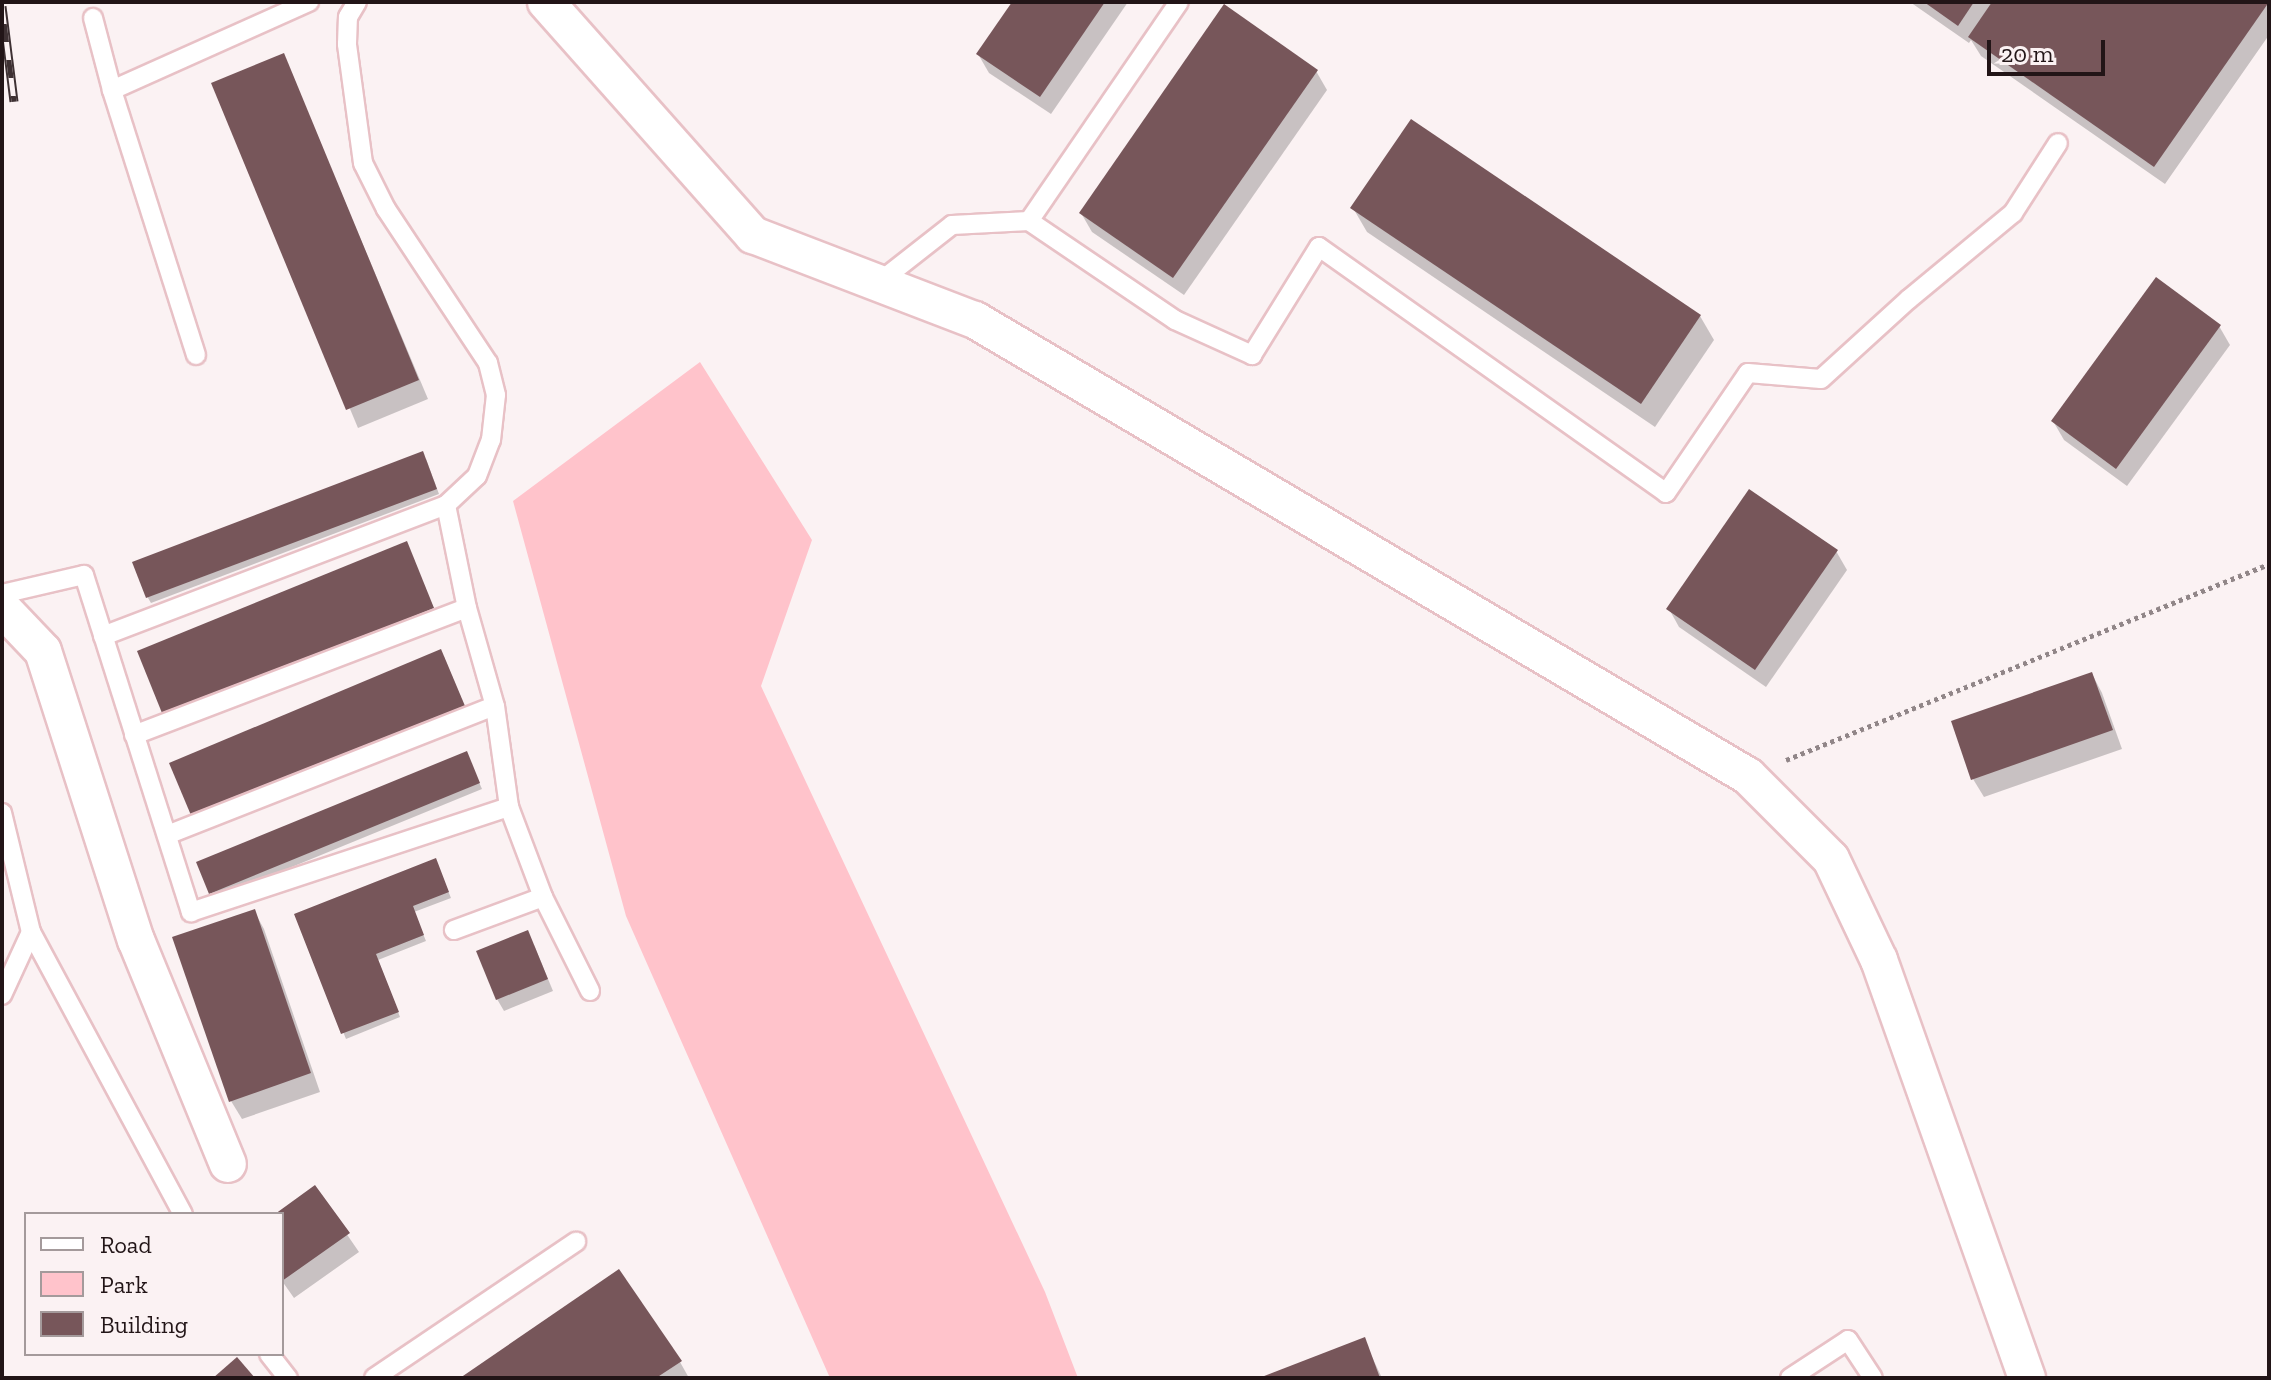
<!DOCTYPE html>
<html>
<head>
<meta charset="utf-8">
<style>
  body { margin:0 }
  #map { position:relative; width:2271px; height:1380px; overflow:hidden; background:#fbf2f3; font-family:"Zilla Slab",serif }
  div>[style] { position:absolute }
  .green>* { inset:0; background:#ffc3cb }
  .shadow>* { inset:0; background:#0003 }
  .building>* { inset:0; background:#77565a }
  .path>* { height:5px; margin-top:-2.5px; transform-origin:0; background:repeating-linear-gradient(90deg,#918688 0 4px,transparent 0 8px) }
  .roads { filter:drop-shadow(2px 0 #e8c1c6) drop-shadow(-2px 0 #e8c1c6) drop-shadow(0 2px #e8c1c6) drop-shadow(0 -2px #e8c1c6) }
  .lane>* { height:18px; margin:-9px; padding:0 9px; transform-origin:9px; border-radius:9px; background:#fff }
  .street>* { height:36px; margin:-18px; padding:0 18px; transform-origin:18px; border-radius:18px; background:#fff }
  .rail>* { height:9px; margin-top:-4.5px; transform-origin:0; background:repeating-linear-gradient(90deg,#fbf2f3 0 18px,#3e3133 0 36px); box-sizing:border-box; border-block:2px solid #3e3133 }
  span { translate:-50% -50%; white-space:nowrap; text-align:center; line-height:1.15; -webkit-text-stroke:8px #fbf2f3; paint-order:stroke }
  .frame { position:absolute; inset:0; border:4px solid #221517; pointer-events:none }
  .legend { position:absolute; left:24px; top:1212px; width:260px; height:144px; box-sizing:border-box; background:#fbf2f3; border:2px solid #a49a9b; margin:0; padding:10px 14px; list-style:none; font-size:24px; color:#221517 }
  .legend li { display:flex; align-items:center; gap:16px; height:40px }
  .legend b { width:40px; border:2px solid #a49a9b }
  .scale { position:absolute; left:1987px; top:40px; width:118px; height:36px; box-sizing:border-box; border:4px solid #221517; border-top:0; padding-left:10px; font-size:24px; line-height:28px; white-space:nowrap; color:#221517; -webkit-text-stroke:6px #fbf2f3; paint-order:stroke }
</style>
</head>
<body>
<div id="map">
  <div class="green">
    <i style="clip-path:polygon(700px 362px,812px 540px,761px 686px,1045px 1292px,1078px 1378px,830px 1378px,626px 916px,513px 501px)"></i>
  </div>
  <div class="shadow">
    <i style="clip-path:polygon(1014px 2px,1128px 2px,1051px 114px,989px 73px,978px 54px)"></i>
    <i style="clip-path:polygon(1910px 2px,2269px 2px,2269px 35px,2165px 184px,1981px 56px,1971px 40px,1969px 43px)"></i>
    <i style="clip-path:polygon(283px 55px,428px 399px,358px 428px,214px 84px)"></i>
    <i style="clip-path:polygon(1316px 71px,1327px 90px,1184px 295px,1092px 232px,1081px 213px)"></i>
    <i style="clip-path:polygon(1353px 208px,1700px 316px,1714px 340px,1655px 427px,1367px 232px)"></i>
    <i style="clip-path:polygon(2219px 326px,2230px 345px,2127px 486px,2064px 440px,2053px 421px)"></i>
    <i style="clip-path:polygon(426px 459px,439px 494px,151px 603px,148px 598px,135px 563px)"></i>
    <i style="clip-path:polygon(409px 549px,436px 614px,169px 722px)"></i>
    <i style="clip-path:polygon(1836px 551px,1847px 570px,1766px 687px,1679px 627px,1669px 609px)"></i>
    <i style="clip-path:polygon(444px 657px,467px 712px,198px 825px)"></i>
    <i style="clip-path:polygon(2092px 674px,2102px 693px,2122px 749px,1984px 797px,1973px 779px)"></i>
    <i style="clip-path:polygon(469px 759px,482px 789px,214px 899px,211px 894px,198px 863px)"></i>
    <i style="clip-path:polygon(438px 866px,451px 898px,414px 912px,426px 941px,378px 960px,400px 1017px,346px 1039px,296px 915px)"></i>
    <i style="clip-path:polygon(254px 911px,264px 929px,320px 1092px,242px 1119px,231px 1101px)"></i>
    <i style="clip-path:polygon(534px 945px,553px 991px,504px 1011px,497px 999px)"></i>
    <i style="clip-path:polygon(315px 1188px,359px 1252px,294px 1298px,282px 1281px,282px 1214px,278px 1214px)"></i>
    <i style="clip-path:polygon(1364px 1340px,1382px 1378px,1264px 1378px)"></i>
    <i style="clip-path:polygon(680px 1362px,689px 1378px,463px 1378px)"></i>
  </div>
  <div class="building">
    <i style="clip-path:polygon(1012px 2px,1105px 2px,1040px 97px,976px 54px)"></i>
    <i style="clip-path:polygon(1924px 2px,1974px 2px,1958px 26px)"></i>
    <i style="clip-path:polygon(1992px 2px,2269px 2px,2154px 167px,1968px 37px)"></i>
    <i style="clip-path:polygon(1224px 4px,1318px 70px,1173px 278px,1079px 213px)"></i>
    <i style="clip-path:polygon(284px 53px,419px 380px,346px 410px,211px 83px)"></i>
    <i style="clip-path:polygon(1411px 119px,1701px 315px,1641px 404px,1350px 208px)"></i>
    <i style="clip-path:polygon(2156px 277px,2221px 325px,2116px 469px,2051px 421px)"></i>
    <i style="clip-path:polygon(423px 451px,437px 489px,146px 598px,132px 562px)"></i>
    <i style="clip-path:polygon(1749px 489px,1838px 550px,1755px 670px,1666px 609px)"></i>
    <i style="clip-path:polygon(407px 541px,434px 608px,164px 718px,137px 651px)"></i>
    <i style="clip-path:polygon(441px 649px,465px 706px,193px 820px,169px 763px)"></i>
    <i style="clip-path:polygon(2092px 672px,2113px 730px,1971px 780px,1951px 721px)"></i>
    <i style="clip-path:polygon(467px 751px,480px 783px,209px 894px,196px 862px)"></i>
    <i style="clip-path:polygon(436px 858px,449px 892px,413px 906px,424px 935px,376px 954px,399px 1012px,341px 1034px,294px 914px)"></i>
    <i style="clip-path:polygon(255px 909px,311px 1073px,229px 1102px,172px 937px)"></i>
    <i style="clip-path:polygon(528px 930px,548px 979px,496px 1000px,476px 951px)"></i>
    <i style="clip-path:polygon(315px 1185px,350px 1233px,282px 1281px,282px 1214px,275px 1214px)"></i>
    <i style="clip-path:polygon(619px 1269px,682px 1361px,656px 1378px,460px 1378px)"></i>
    <i style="clip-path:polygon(1365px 1337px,1380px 1378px,1259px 1378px)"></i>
    <i style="clip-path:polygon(237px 1357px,255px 1378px,213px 1378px)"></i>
  </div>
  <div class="path">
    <i style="left:1786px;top:760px;width:521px;rotate:-22.09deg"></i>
  </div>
  <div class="roads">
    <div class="lane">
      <i style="left:93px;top:18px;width:74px;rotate:75.2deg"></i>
      <i style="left:1029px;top:221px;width:265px;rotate:-55.6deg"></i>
      <i style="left:878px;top:283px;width:94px;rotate:-38.1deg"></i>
      <i style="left:952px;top:225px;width:77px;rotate:-3deg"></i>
      <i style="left:1029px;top:221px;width:176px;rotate:34.1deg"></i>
      <i style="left:1175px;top:320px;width:85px;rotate:24.4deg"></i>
      <i style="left:1252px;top:355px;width:127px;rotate:-58.2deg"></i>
      <i style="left:1319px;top:247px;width:425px;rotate:35.3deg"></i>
      <i style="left:1666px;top:493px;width:145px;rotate:-55.7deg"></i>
      <i style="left:1748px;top:373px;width:73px;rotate:4.7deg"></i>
      <i style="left:1821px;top:379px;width:119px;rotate:-42.3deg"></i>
      <i style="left:1909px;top:299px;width:135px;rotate:-39.6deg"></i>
      <i style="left:2013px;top:213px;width:83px;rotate:-57.3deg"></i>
      <i style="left:196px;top:355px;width:278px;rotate:-107.6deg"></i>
      <i style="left:112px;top:90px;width:216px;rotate:-24.1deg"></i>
      <i style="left:446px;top:505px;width:105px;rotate:78.5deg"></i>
      <i style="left:467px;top:608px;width:102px;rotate:74.1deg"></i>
      <i style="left:495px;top:706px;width:102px;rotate:82.1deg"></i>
      <i style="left:509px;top:807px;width:96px;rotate:69.3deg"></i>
      <i style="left:543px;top:897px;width:95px;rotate:159.7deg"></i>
      <i style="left:2px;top:594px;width:84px;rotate:-13deg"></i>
      <i style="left:84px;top:575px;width:354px;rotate:72.4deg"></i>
      <i style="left:191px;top:912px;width:335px;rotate:-18.3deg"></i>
      <i style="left:103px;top:636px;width:367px;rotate:-20.9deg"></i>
      <i style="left:446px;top:505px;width:42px;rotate:-43.1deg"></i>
      <i style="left:477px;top:476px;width:39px;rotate:-69deg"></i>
      <i style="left:491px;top:440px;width:45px;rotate:-83.7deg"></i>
      <i style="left:496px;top:395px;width:33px;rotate:-104deg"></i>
      <i style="left:488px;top:363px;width:185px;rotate:-123.5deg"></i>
      <i style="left:386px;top:209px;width:51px;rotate:-116.6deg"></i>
      <i style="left:363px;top:163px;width:120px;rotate:-97.7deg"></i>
      <i style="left:347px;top:44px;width:27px;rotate:-88deg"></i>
      <i style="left:348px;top:17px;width:17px;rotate:-59deg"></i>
      <i style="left:134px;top:735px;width:356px;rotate:-20.9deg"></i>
      <i style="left:2px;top:813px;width:122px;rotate:76.3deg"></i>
      <i style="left:31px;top:932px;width:69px;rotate:114.7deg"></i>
      <i style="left:167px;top:835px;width:352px;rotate:-21.5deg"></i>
      <i style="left:543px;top:897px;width:105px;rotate:63.4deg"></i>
      <i style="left:31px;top:932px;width:320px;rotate:61.7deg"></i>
      <i style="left:269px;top:1354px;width:31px;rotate:52deg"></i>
      <i style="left:374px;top:1378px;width:244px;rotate:-34deg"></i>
      <i style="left:1790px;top:1378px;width:69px;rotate:-33.2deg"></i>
      <i style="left:1848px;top:1340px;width:45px;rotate:56.7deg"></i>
    </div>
    <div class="street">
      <i style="left:546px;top:2px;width:312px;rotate:48.4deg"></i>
      <i style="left:753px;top:235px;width:238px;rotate:21deg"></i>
      <i style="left:975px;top:320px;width:897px;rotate:30.54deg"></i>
      <i style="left:1748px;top:776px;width:117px;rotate:45deg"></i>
      <i style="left:1831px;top:859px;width:112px;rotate:64.6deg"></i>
      <i style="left:1879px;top:960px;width:443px;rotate:70.5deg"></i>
      <i style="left:2px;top:608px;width:59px;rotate:46.4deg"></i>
      <i style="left:43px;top:651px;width:304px;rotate:72.2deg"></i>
      <i style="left:136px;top:940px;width:242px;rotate:67.7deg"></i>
    </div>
  </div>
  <div class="rail">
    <i style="left:2px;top:6px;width:96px;rotate:82.8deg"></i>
  </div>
  <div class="frame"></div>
  <ul class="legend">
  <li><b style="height:10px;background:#fff"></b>Road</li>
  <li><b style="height:22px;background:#ffc3cb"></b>Park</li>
  <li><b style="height:22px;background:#77565a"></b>Building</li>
  </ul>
  <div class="scale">20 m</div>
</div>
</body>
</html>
